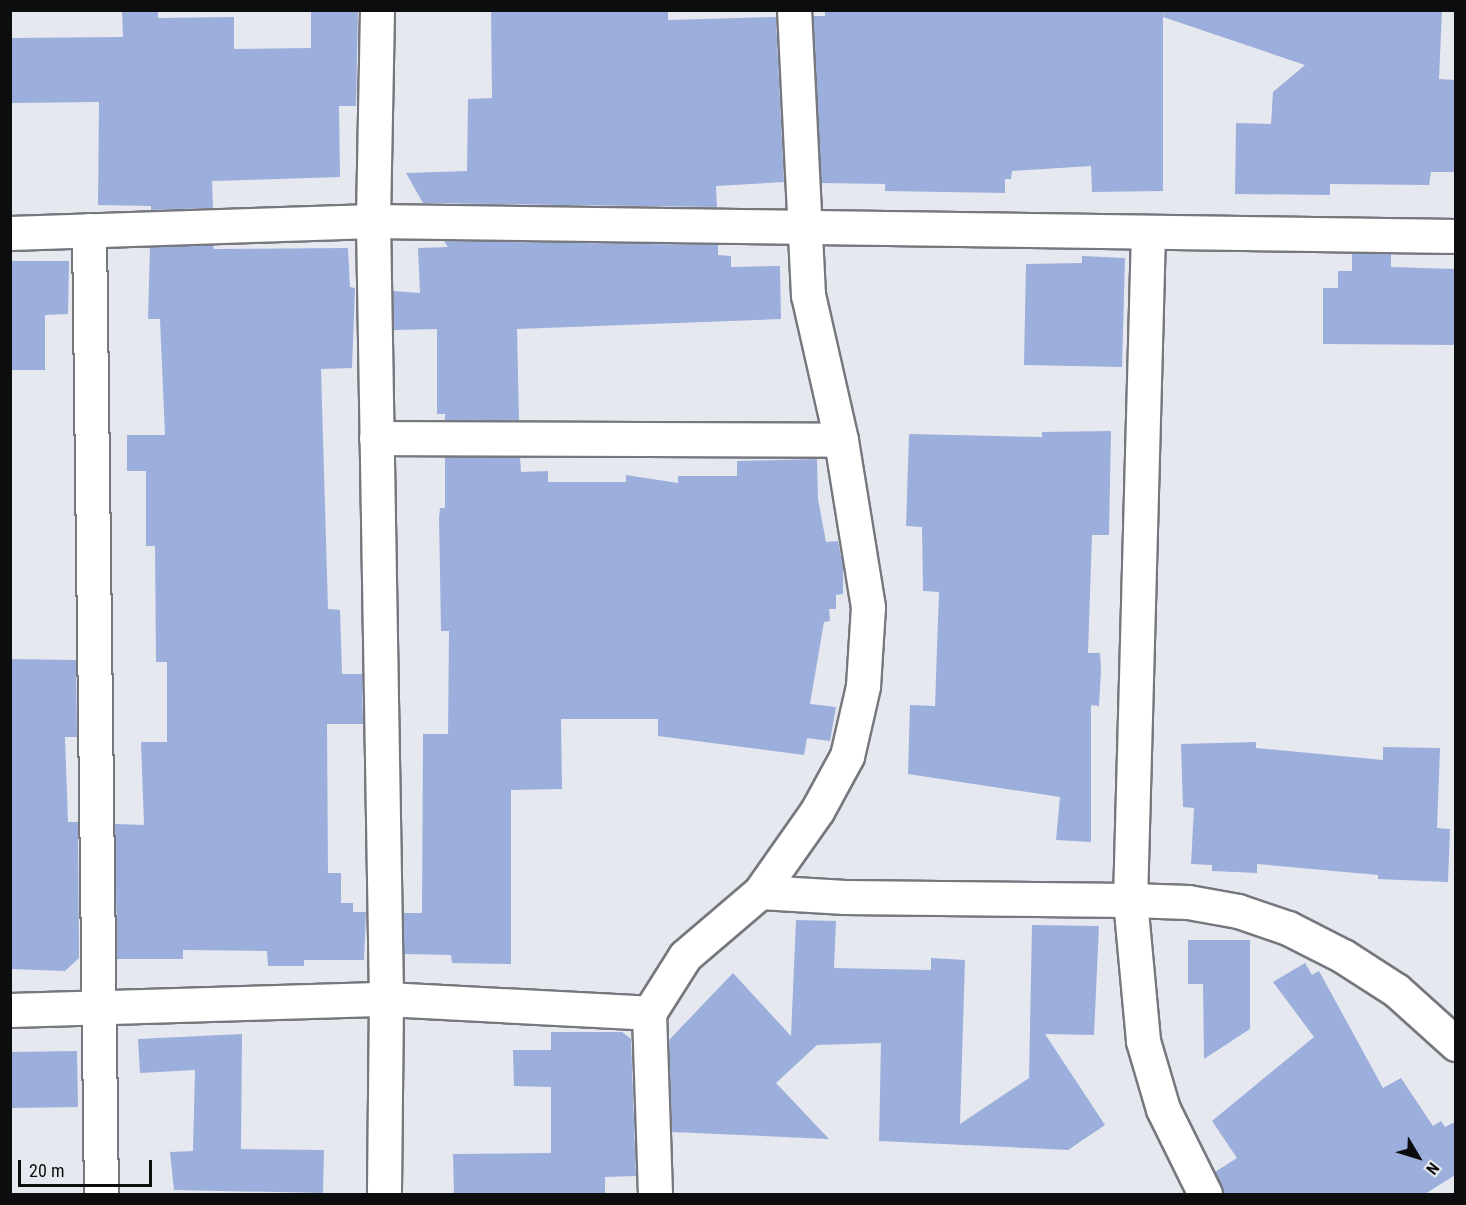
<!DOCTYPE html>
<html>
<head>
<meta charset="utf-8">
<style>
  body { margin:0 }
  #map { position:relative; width:1466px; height:1205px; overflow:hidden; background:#e6e8ef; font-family:"Roboto Condensed",sans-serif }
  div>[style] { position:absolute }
  .building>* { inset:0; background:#9caedb }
  .roads { filter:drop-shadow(2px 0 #76787e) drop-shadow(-2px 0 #76787e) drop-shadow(0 2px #76787e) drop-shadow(0 -2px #76787e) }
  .street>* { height:33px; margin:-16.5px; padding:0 16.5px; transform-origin:16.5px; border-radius:16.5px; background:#fff }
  span { translate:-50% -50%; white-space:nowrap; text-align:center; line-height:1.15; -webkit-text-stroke:5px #e6e8ef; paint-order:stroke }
  .frame { position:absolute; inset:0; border:12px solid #0c0d0f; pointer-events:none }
  .north { position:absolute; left:1388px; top:1127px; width:60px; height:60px; -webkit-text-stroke:4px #e6e8ef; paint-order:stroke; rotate:128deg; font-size:16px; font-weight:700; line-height:24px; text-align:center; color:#0c0d0f }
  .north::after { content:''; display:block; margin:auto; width:21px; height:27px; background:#0c0d0f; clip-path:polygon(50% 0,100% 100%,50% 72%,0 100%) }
  .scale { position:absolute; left:18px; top:1160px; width:134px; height:27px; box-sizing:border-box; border:3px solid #0c0d0f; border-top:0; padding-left:8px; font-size:18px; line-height:21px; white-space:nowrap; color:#0c0d0f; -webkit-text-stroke:4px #e6e8ef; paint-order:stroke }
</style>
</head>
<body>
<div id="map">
  <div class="building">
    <i style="clip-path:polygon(122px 10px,158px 10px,158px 18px,234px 17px,234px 49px,311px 48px,311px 10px,358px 10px,356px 106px,339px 106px,340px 177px,212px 181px,213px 208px,151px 210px,151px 206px,98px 205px,99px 102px,10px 103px,10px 38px,123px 37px)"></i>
    <i style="clip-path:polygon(491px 10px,668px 10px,668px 20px,776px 17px,784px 182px,716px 186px,717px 207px,423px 203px,406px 173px,467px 171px,468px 99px,492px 98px)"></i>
    <i style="clip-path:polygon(825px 10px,1163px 10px,1163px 16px,1164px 10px,1442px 10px,1439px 79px,1455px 80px,1455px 172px,1431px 172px,1429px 185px,1330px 184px,1330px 195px,1235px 194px,1236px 123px,1271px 124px,1273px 92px,1305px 65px,1163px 17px,1163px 191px,1092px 192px,1091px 166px,1012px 171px,1011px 179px,1005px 179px,1005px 193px,885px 191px,885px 184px,821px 183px,813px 16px,825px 16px)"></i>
    <i style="clip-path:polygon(444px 241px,718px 245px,718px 255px,731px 256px,731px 267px,780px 266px,781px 319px,517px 329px,519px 420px,445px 420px,445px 414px,437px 414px,437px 329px,394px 330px,393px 291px,420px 293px,418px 248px,448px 247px)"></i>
    <i style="clip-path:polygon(213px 245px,214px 249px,348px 248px,350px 287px,355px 288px,352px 368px,321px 369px,328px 609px,340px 610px,342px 674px,362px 674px,363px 724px,327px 724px,328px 873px,341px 873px,341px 903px,353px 903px,353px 912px,366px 912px,364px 960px,304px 960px,304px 966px,268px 966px,267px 951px,183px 950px,183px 959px,117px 959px,115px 824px,144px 825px,141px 742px,167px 742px,167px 662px,156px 662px,155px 546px,146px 546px,146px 471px,127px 471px,127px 435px,165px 435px,160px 319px,148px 319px,150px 247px)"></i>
    <i style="clip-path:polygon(1352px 253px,1391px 254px,1391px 267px,1455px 269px,1455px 345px,1323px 344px,1323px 288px,1338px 288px,1338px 271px,1352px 271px)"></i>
    <i style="clip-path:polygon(1082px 256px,1125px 258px,1122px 367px,1024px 365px,1026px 264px,1082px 263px)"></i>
    <i style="clip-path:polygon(10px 261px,69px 261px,68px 314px,45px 315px,45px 370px,10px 370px)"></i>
    <i style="clip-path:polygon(1111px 431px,1109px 535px,1092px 535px,1088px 653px,1100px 653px,1101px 670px,1099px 706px,1091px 705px,1091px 842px,1056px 840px,1060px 797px,908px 774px,910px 705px,935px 706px,939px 592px,923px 591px,922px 527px,906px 526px,909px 434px,1042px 437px,1042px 432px)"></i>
    <i style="clip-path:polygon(445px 457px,520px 457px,521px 472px,548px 471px,548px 482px,626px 482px,626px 475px,678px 483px,678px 476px,737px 476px,737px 461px,817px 459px,818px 499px,826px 542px,838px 541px,843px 567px,843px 594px,836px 595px,836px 609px,829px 609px,830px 621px,824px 622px,810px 704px,836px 707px,830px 741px,807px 738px,804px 755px,658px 736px,658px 719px,561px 719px,562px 789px,511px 790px,511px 964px,452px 963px,451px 955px,404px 954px,403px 913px,422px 913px,423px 734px,448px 734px,449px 631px,441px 631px,439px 519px,440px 508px,445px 508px)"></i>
    <i style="clip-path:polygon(10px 659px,76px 660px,77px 737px,65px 737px,68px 822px,78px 822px,79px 958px,65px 971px,10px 969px)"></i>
    <i style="clip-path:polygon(1256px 742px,1256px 748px,1383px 760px,1383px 747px,1440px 748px,1437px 828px,1450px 829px,1448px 882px,1378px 879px,1378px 875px,1257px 864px,1257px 873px,1212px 871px,1212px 865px,1191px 864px,1194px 808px,1183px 807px,1181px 744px)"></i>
    <i style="clip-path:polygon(796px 920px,836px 921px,834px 968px,931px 970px,931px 958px,965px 960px,960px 1124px,1029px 1078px,1032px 925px,1099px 926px,1094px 1035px,1045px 1034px,1105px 1125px,1068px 1150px,879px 1141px,881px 1043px,817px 1045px,776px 1083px,829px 1139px,672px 1132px,669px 1040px,733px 973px,791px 1036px)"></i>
    <i style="clip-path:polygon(1188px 940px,1250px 940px,1250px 1029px,1204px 1059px,1203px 984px,1188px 984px)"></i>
    <i style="clip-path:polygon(1305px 963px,1312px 975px,1319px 971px,1383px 1088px,1401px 1078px,1433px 1126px,1441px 1121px,1445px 1127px,1455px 1122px,1455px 1175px,1425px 1194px,1224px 1194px,1215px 1172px,1237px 1158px,1212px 1121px,1314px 1037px,1273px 982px)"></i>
    <i style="clip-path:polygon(551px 1032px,622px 1032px,631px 1039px,636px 1176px,605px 1177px,605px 1194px,454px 1193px,453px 1154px,551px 1153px,551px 1087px,514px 1086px,513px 1050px,551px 1050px)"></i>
    <i style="clip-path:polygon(242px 1034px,241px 1149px,324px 1150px,323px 1193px,174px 1190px,170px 1152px,193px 1151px,195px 1070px,140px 1073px,138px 1039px)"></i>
    <i style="clip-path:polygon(77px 1051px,78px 1107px,10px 1108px,10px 1052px)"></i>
  </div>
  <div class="roads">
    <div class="street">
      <i style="left:377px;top:10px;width:211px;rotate:91.1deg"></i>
      <i style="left:373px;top:221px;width:778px;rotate:89.04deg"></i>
      <i style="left:386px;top:999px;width:195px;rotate:90.6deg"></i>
      <i style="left:89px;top:230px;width:964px;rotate:89.29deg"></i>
      <i style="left:1148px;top:232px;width:668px;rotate:91.54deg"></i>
      <i style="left:1130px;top:900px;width:142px;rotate:84.7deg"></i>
      <i style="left:1143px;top:1041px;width:71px;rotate:73.6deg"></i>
      <i style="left:1163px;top:1109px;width:95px;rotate:63.7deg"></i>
      <i style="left:10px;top:233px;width:363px;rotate:-1.9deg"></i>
      <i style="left:373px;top:221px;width:1083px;rotate:0.79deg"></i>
      <i style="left:376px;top:438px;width:465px;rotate:0.2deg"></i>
      <i style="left:760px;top:892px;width:99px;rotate:-54.9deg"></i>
      <i style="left:817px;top:811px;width:63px;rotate:-61.4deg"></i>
      <i style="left:847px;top:756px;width:72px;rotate:-77.1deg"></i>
      <i style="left:863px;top:686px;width:79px;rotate:-86.4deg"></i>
      <i style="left:868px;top:607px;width:169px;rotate:-99.2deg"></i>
      <i style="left:841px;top:440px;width:149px;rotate:-102.8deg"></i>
      <i style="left:808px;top:295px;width:285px;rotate:-92.8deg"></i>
      <i style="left:10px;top:1010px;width:376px;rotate:-1.7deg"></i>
      <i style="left:386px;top:999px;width:263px;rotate:3deg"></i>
      <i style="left:649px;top:1013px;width:67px;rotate:-57.7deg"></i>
      <i style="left:685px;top:956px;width:99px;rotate:-40.5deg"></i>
      <i style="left:760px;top:892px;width:85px;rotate:3.4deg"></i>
      <i style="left:845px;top:897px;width:285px;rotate:0.6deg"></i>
      <i style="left:1130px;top:900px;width:58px;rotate:2deg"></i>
      <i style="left:1188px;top:902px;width:51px;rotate:10.2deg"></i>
      <i style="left:1238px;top:911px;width:53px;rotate:18.8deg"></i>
      <i style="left:1288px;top:928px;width:62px;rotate:27deg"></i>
      <i style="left:1343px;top:956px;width:63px;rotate:32.7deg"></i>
      <i style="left:1396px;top:990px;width:81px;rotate:42deg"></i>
      <i style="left:649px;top:1013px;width:181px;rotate:88.1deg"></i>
    </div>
  </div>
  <div class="frame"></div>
  <div class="north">N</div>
  <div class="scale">20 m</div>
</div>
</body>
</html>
